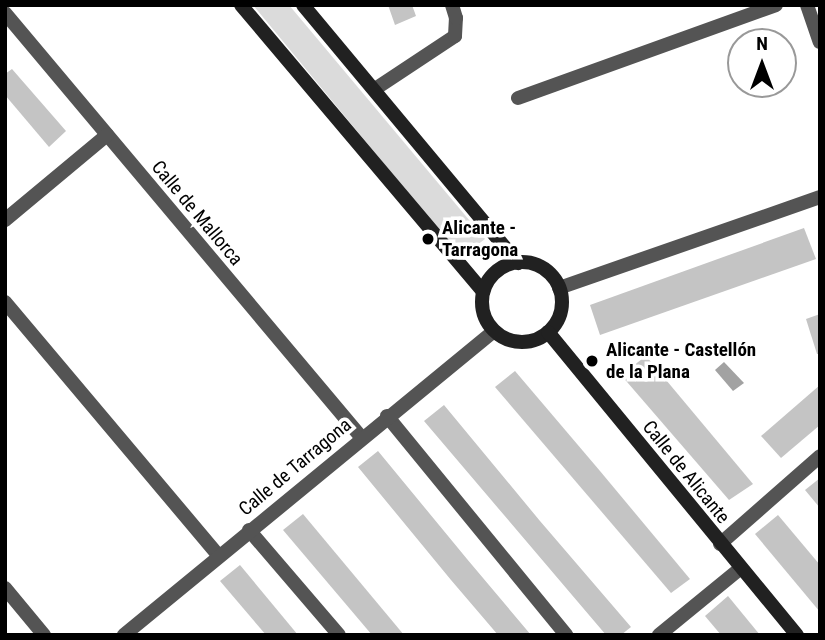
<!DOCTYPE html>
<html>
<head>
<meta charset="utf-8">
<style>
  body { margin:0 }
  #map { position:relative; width:825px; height:640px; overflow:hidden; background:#fff; font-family:"Roboto Condensed",sans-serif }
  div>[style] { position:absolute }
  .green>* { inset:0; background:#dbdbdb }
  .water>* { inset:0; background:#a2a2a2 }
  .building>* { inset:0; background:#c4c4c4 }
  .street>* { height:14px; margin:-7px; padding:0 7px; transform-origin:7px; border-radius:7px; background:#545454 }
  .secondary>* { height:14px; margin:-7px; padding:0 7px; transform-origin:7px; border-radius:7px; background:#212121 }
  .secondary>.ring { margin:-7px; padding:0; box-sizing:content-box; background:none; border:14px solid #212121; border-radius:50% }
  .dots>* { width:19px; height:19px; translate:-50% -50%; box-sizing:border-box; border:4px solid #fff; border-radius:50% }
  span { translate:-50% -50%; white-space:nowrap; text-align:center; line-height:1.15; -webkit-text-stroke:7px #fff; paint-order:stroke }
  .street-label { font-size:19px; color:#000 }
  .poi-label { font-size:19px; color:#000; font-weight:700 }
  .left { translate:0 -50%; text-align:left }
  .frame { position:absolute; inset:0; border:7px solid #000; pointer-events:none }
  .north { position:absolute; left:727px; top:28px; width:70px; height:70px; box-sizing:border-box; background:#fff; border:2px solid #999; border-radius:50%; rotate:0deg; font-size:19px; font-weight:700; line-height:28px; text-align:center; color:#000 }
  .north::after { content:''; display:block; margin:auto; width:24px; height:32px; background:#000; clip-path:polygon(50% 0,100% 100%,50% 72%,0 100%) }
</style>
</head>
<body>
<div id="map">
  <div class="green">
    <i style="clip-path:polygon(253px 5px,289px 5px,485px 239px,461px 257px)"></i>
  </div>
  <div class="water">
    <i style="clip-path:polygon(724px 362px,744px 383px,733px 391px,715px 370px)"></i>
  </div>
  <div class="building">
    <i style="clip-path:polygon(388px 5px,412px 5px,416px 16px,395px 25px)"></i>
    <i style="clip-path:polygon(12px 69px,66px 131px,49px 147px,5px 95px,5px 74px)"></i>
    <i style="clip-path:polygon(804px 228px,816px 259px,600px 335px,590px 305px)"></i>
    <i style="clip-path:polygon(820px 314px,820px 354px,817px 354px,806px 319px)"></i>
    <i style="clip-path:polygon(646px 356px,753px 484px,729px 500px,621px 375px)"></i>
    <i style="clip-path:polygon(515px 371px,600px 471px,690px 579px,671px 593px,495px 387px)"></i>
    <i style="clip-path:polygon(820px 385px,820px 425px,781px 458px,761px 436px)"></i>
    <i style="clip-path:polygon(444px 405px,540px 521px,631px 627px,621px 635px,606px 635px,424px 421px)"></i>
    <i style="clip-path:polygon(378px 451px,467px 559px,531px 635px,498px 635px,451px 580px,358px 467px)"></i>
    <i style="clip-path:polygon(820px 478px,820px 508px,805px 490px)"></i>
    <i style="clip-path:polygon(303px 514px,404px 635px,372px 635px,283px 530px)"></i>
    <i style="clip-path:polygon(778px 515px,820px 565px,820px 612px,755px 534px)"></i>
    <i style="clip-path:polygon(240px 565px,298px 635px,266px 635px,220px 581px)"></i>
    <i style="clip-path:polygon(728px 596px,760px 635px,721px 635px,705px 616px)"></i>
  </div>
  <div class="street">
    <i style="left:807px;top:5px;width:39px;rotate:71deg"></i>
    <i style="left:5px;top:13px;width:554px;rotate:49.98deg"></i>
    <i style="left:375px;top:89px;width:96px;rotate:-33.5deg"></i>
    <i style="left:455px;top:36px;width:18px;rotate:-87deg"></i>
    <i style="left:456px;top:18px;width:14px;rotate:-107deg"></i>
    <i style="left:518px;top:98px;width:274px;rotate:-19.8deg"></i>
    <i style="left:5px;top:220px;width:133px;rotate:-39.8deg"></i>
    <i style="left:559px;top:288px;width:276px;rotate:-19.2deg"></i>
    <i style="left:5px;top:302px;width:331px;rotate:49.9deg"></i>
    <i style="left:387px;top:416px;width:283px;rotate:50.7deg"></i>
    <i style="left:249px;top:530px;width:138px;rotate:49.4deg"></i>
    <i style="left:720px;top:544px;width:133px;rotate:-41.3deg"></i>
    <i style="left:5px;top:588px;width:61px;rotate:50.3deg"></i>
    <i style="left:124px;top:635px;width:479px;rotate:-39.4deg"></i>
    <i style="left:659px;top:635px;width:106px;rotate:-39.3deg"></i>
  </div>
  <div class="secondary">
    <i style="left:241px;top:5px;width:375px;rotate:49.8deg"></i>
    <i style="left:303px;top:5px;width:336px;rotate:50.2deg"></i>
    <i class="ring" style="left:482px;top:262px;width:66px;height:66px"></i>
    <i style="left:548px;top:332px;width:392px;rotate:50.6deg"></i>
  </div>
  <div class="dots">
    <i style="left:428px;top:239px;background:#000"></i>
    <i style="left:592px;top:361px;background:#000"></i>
  </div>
  <div class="street-label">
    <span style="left:197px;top:213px;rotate:50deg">Calle de Mallorca</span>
    <span style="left:295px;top:467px;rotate:-40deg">Calle de Tarragona</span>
    <span style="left:686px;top:472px;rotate:51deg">Calle de Alicante</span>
  </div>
  <div class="poi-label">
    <span class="left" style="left:442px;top:239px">Alicante -<br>Tarragona</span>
    <span class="left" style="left:606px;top:361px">Alicante - Castellón<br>de la Plana</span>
  </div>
  <div class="frame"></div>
  <div class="north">N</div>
</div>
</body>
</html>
